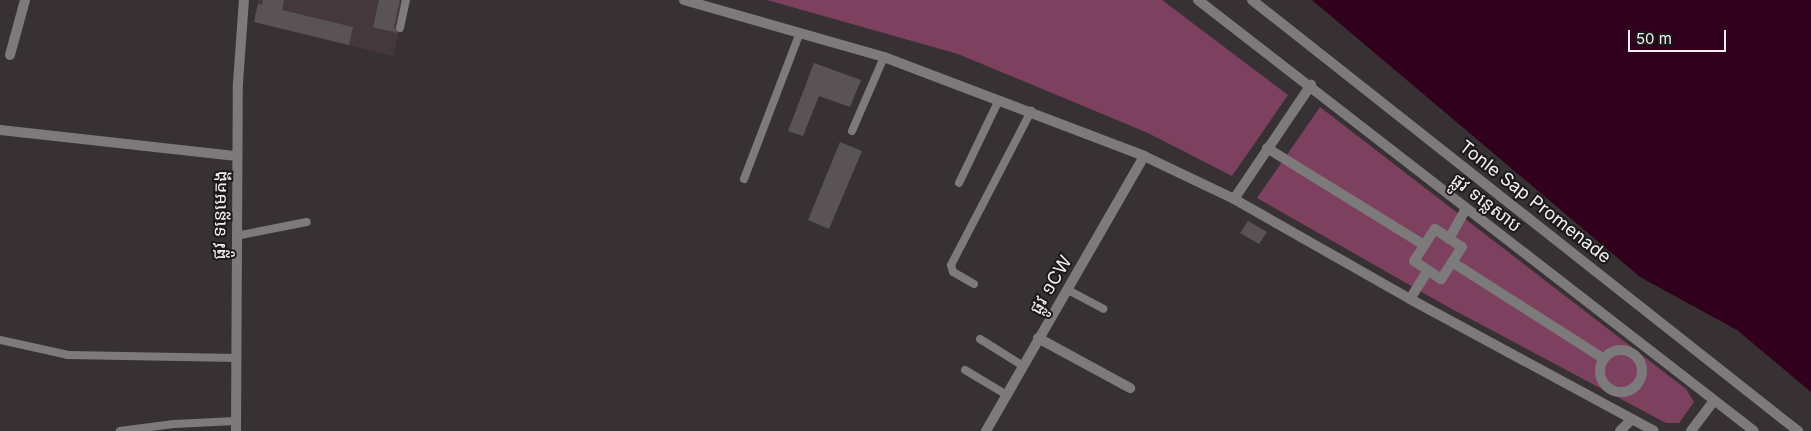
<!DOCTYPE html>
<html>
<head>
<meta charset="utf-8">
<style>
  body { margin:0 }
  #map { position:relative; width:1811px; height:431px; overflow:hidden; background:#373133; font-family:Inter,"Noto Sans Khmer",sans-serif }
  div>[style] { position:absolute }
  .built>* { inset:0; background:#44383d }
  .green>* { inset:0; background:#7d415f }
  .water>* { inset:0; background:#31001c }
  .building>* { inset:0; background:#5a5356 }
  .service>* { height:8px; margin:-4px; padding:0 4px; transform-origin:4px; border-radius:4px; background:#7d7a7b }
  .pedestrian>* { height:10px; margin:-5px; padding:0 5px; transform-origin:5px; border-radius:5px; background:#7d7a7b }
  .pedestrian>.ring { margin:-5px; padding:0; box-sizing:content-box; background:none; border:10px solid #7d7a7b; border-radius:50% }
  .minor>* { height:10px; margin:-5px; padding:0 5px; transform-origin:5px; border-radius:5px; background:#7d7a7b }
  .tertiary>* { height:10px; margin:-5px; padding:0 5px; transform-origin:5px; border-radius:5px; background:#7d7a7b }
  span { translate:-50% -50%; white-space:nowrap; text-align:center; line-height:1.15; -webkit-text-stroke:4px #1c191b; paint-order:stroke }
  .street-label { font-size:18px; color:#f4f0f2 }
  .scale { position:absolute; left:1628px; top:30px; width:98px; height:22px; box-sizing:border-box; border:2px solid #f4f0f2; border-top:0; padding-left:6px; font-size:15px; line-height:18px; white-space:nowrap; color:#f4f0f2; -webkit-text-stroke:4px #1c191b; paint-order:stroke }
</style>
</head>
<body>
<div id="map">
  <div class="built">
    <i style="clip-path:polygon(258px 0,406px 0,393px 56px,254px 22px)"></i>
  </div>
  <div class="green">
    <i style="clip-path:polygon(767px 0,1162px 0,1288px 95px,1232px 176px,1148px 133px,958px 54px)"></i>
    <i style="clip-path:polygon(1320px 107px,1686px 389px,1694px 402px,1679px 423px,1666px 423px,1450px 308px,1257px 198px)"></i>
  </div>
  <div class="water">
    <i style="clip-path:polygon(1312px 0,1811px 0,1811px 392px,1737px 330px,1640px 277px)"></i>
  </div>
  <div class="building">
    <i style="clip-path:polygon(263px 0,284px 0,282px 10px,353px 27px,349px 45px,254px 22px,258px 4px,262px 5px)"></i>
    <i style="clip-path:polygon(379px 0,400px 0,394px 27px,398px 33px,373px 27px)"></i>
    <i style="clip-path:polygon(814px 63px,861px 80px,850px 107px,819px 96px,803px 136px,788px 131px)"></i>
    <i style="clip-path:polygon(840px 142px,862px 151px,829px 229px,808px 220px)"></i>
    <i style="clip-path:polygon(1248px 221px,1267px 232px,1259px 244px,1240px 233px)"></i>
  </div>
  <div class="service">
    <i style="left:400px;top:28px;width:29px;rotate:-78deg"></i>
    <i style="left:852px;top:131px;width:81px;rotate:-66.6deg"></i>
    <i style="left:744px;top:179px;width:154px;rotate:-69.1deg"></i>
    <i style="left:959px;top:183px;width:92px;rotate:-64.3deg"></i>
    <i style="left:236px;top:236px;width:72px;rotate:-11.2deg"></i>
    <i style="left:974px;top:284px;width:24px;rotate:-150deg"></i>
    <i style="left:953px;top:272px;width:7px;rotate:-106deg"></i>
    <i style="left:951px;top:265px;width:174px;rotate:-62.5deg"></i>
    <i style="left:1068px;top:290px;width:40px;rotate:28deg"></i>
    <i style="left:980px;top:339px;width:51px;rotate:32.1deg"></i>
    <i style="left:0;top:340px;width:70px;rotate:12.4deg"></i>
    <i style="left:68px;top:355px;width:167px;rotate:1deg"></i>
    <i style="left:965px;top:370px;width:49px;rotate:30.8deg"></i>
    <i style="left:120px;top:431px;width:54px;rotate:-7.4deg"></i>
    <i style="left:174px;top:424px;width:61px;rotate:-2.8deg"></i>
  </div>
  <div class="pedestrian">
    <i style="left:1252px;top:0;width:696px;rotate:38.29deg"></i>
    <i style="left:1267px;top:148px;width:185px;rotate:31.7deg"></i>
    <i style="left:1435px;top:229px;width:32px;rotate:34deg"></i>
    <i style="left:1462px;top:247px;width:38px;rotate:123deg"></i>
    <i style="left:1441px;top:279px;width:32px;rotate:-146deg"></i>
    <i style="left:1414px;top:261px;width:38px;rotate:-57deg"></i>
    <i style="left:1449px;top:239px;width:35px;rotate:-61deg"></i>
    <i style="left:1452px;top:262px;width:180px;rotate:32.5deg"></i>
    <i style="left:1410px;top:299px;width:34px;rotate:-58deg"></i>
    <i class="ring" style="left:1600px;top:350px;width:32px;height:32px"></i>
  </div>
  <div class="minor">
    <i style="left:10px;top:55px;width:57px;rotate:-74.7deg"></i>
    <i style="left:0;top:130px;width:238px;rotate:6.3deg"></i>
    <i style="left:1038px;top:338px;width:105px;rotate:28.5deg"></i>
    <i style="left:986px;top:431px;width:317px;rotate:-60.1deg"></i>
    <i style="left:1620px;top:431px;width:17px;rotate:-45deg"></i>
  </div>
  <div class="tertiary">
    <i style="left:684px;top:0;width:208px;rotate:15.9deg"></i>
    <i style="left:884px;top:57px;width:278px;rotate:20.8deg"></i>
    <i style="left:1144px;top:156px;width:100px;rotate:25.5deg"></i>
    <i style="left:1234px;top:199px;width:202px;rotate:29.6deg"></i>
    <i style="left:1410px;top:299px;width:277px;rotate:28.4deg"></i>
    <i style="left:1198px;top:0;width:703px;rotate:37.78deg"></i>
    <i style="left:1234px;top:199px;width:138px;rotate:-56deg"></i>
    <i style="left:236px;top:431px;width:348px;rotate:-89.7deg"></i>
    <i style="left:238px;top:83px;width:83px;rotate:-85.9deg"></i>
    <i style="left:1691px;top:431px;width:38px;rotate:-53deg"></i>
  </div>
  <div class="street-label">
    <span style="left:1535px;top:202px;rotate:38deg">Tonle Sap Promenade</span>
    <span style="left:1486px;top:203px;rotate:38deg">ផ្លូវ ទន្លេសាប</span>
    <span style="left:220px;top:215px;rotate:-89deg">ផ្លូវ ទន្លេមេគង្គ</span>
    <span style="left:1051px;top:285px;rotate:-59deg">ផ្លូវ ១CW</span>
  </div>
  <div class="scale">50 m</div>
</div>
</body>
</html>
